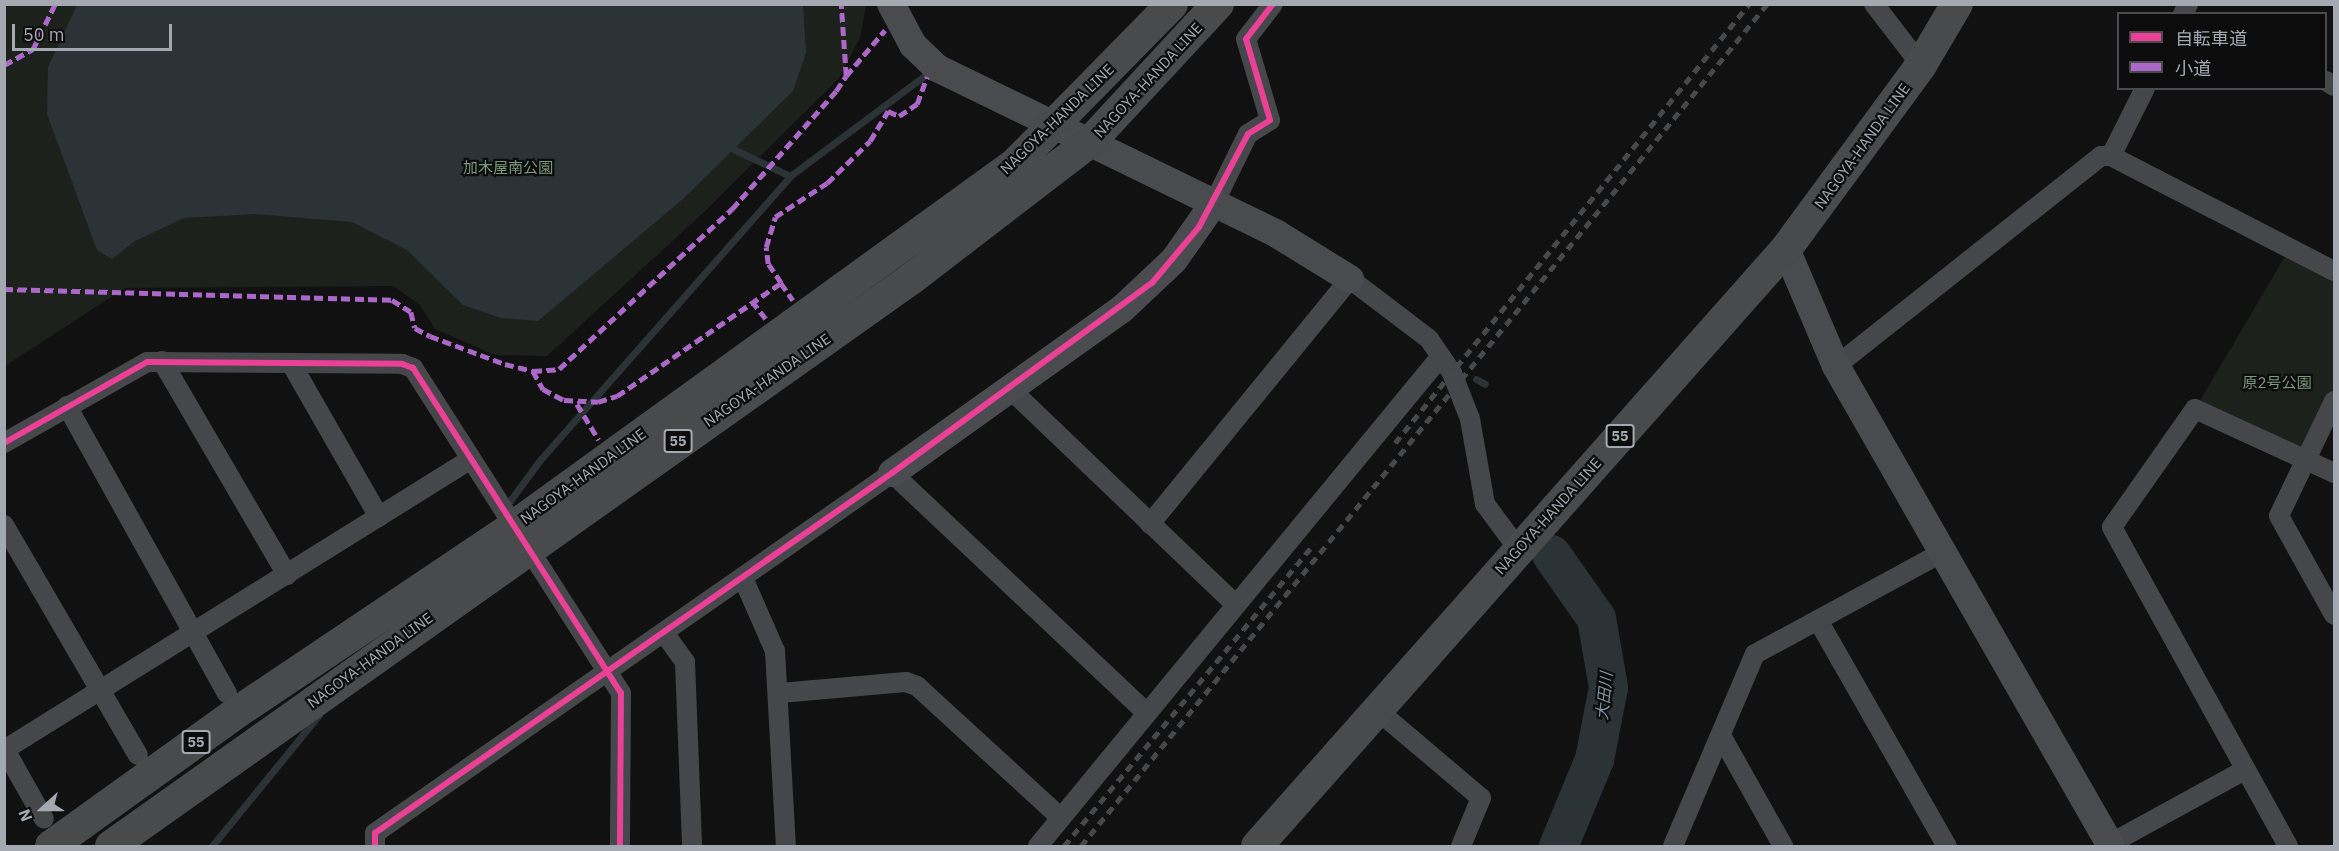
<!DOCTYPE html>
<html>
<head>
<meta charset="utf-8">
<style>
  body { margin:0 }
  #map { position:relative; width:2339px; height:851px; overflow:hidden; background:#111112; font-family:"IBM Plex Sans","Noto Sans JP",sans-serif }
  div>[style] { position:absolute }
  .green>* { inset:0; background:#1c211c }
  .water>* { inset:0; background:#2b3337 }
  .stream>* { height:7px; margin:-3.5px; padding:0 3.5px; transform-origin:3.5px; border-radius:3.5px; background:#2b3337 }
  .river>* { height:39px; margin:-19.5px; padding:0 19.5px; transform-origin:19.5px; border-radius:19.5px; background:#2b3337 }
  .street>* { height:20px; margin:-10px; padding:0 10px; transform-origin:10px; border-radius:10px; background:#46474a }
  .secondary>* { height:28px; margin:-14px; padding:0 14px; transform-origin:14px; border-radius:14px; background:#4a4b4e }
  .primary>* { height:32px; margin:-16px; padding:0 16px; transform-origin:16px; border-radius:16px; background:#494a4c }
  .rail>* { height:4.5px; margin-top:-2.25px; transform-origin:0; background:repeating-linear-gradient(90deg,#47484a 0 8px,transparent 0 14px) }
  .quiet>* { height:4.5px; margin-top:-2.25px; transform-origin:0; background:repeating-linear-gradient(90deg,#ac68c9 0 9px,transparent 0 13.5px) }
  .cycleway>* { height:6px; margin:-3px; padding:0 3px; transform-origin:3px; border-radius:3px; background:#ea4096 }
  span { translate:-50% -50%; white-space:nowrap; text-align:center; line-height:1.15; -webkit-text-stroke:4.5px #0c0c0d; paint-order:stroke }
  .shield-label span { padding:2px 4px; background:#0c0c0d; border:2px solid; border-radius:4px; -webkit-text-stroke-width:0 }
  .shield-label { font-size:14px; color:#a4a9b1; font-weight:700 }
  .street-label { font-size:15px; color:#a4a9b1 }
  .park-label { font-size:15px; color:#7d9a7d }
  .water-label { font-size:16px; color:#7e97a9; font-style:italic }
  .frame { position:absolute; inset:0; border:6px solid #a4a9b1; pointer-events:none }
  .legend { position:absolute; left:2117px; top:12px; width:210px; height:78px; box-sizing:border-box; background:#0c0c0d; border:2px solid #494b4f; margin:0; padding:8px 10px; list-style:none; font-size:18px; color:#a4a9b1 }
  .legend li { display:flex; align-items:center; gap:12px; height:30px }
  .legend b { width:30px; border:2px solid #494b4f }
  .north { position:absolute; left:12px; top:779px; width:60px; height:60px; -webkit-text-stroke:4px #0c0c0d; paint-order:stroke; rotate:249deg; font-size:16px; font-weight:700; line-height:24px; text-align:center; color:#a4a9b1 }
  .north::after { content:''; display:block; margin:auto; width:21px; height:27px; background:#a4a9b1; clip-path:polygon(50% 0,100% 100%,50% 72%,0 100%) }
  .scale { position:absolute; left:12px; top:24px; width:160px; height:27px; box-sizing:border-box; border:3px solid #a4a9b1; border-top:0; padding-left:8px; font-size:18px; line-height:21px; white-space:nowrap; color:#a4a9b1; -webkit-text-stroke:4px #0c0c0d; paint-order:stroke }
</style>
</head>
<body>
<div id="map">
  <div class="green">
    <i style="clip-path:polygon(5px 5px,866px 5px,860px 38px,839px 78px,704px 212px,547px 356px,495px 355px,435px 329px,420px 305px,393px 286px,125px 288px,5px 366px)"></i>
    <i style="clip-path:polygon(2290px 248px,2334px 271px,2334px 401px,2304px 459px,2195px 409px)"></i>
  </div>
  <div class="water">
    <i style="clip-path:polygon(77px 5px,803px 5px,806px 53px,793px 91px,683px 199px,538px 321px,501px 318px,463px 305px,407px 250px,352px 222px,255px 214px,184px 218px,135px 241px,112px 259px,97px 250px,47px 114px,48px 67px)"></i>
  </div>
  <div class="stream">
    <i style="left:727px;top:146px;width:70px;rotate:25.5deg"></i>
    <i style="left:1476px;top:379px;width:10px;rotate:29deg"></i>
    <i style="left:504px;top:509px;width:61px;rotate:-53.7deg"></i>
    <i style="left:540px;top:460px;width:378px;rotate:-48.6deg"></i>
    <i style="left:790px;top:176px;width:171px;rotate:-36.7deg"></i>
    <i style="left:1546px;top:547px;width:9px;rotate:54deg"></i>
    <i style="left:212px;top:846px;width:169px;rotate:-50.8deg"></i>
  </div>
  <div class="river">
    <i style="left:1551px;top:554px;width:78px;rotate:54.9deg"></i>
    <i style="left:1596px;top:618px;width:70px;rotate:80.1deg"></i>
    <i style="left:1608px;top:687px;width:73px;rotate:101deg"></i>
    <i style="left:1594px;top:759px;width:94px;rotate:112.5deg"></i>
  </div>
  <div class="street">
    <i style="left:1874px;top:4px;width:77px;rotate:52.4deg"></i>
    <i style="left:2183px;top:14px;width:11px;rotate:-63deg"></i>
    <i style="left:2326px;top:81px;width:9px;rotate:32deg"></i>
    <i style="left:2111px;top:156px;width:76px;rotate:-63.4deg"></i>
    <i style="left:1214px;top:203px;width:77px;rotate:-63.8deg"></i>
    <i style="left:1248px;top:134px;width:26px;rotate:-32deg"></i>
    <i style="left:1270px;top:120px;width:84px;rotate:-106.5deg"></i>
    <i style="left:1246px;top:39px;width:44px;rotate:-52.4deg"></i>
    <i style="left:162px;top:361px;width:248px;rotate:59.7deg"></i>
    <i style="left:292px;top:365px;width:175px;rotate:60.2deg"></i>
    <i style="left:1836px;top:366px;width:338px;rotate:-38.4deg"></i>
    <i style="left:2101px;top:156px;width:10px"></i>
    <i style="left:2111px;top:156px;width:251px;rotate:27.3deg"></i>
    <i style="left:1009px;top:388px;width:314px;rotate:43.7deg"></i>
    <i style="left:2334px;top:401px;width:127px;rotate:115.6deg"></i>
    <i style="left:2279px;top:516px;width:113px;rotate:60.9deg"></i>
    <i style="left:67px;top:406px;width:329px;rotate:60.9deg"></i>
    <i style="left:4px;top:443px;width:164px;rotate:-29.5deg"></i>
    <i style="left:147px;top:362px;width:255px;rotate:0.4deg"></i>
    <i style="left:402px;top:364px;width:12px;rotate:20deg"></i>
    <i style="left:413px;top:368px;width:386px;rotate:57.4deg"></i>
    <i style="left:621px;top:693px;width:153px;rotate:90.4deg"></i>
    <i style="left:1150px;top:524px;width:316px;rotate:-50.8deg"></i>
    <i style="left:1350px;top:279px;width:99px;rotate:37.2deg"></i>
    <i style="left:1429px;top:339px;width:41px;rotate:55.9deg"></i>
    <i style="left:1452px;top:373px;width:49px;rotate:68.6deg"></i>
    <i style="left:1470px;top:419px;width:86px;rotate:80deg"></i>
    <i style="left:1485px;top:504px;width:57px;rotate:53.5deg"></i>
    <i style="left:4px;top:525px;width:266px;rotate:59.8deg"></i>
    <i style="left:743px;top:578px;width:80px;rotate:66.3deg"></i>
    <i style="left:775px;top:651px;width:195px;rotate:86.8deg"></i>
    <i style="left:1819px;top:622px;width:258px;rotate:60.3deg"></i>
    <i style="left:664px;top:633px;width:36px;rotate:54deg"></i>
    <i style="left:685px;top:662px;width:184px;rotate:87.8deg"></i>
    <i style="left:780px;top:693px;width:126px;rotate:-5deg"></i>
    <i style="left:906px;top:682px;width:12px;rotate:20deg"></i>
    <i style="left:917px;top:686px;width:194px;rotate:42.5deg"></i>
    <i style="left:1377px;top:710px;width:136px;rotate:40.2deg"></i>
    <i style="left:1481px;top:798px;width:52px;rotate:112.6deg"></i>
    <i style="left:1723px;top:739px;width:123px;rotate:60.7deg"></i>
    <i style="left:4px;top:748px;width:81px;rotate:60.6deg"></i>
    <i style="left:4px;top:750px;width:547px;rotate:-31.92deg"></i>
    <i style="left:375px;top:846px;width:13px;rotate:-90deg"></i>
    <i style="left:375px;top:833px;width:630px;rotate:-34.85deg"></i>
    <i style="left:892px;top:473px;width:349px;rotate:43.3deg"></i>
    <i style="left:1038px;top:846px;width:634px;rotate:-50.56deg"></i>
    <i style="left:1673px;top:846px;width:209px;rotate:-66.9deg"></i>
    <i style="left:1755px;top:654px;width:216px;rotate:-28.5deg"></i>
    <i style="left:2106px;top:846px;width:156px;rotate:-28.7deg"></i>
    <i style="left:2288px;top:846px;width:364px;rotate:-118.9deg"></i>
    <i style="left:2112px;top:527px;width:144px;rotate:-54.9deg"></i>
    <i style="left:2195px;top:409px;width:153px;rotate:24.7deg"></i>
  </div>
  <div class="secondary">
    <i style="left:891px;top:4px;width:47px;rotate:61.8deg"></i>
    <i style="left:913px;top:45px;width:33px;rotate:44deg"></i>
    <i style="left:937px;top:68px;width:378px;rotate:26deg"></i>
    <i style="left:1277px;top:234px;width:86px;rotate:31.7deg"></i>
    <i style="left:1786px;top:249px;width:127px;rotate:66.9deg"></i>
    <i style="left:1836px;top:366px;width:553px;rotate:60.19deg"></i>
    <i style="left:892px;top:473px;width:282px;rotate:-35.5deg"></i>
    <i style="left:1122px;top:309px;width:71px;rotate:-43.3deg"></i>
    <i style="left:1174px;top:260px;width:70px;rotate:-54.9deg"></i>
  </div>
  <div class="primary">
    <i style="left:51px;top:846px;width:231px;rotate:-35.7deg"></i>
    <i style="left:239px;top:711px;width:330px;rotate:-33.9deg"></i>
    <i style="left:513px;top:527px;width:619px;rotate:-35.87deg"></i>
    <i style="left:1015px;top:164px;width:224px;rotate:-45.5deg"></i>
    <i style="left:111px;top:846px;width:981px;rotate:-35.33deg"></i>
    <i style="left:911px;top:279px;width:227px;rotate:-37.5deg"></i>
    <i style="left:1091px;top:141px;width:187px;rotate:-47.2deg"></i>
    <i style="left:1257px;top:846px;width:798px;rotate:-48.46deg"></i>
    <i style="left:1786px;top:249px;width:228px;rotate:-53.7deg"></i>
    <i style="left:1921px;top:65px;width:71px;rotate:-59.5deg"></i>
  </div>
  <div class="rail">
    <i style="left:1395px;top:443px;width:564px;rotate:-51.12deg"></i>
    <i style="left:1064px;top:846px;width:392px;rotate:-50.4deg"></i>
    <i style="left:1081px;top:846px;width:1086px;rotate:-50.83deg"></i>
  </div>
  <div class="quiet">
    <i style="left:4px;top:65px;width:33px;rotate:-29deg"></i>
    <i style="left:33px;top:49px;width:50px;rotate:-63.9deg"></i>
    <i style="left:846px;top:76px;width:60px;rotate:-49.7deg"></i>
    <i style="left:781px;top:283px;width:23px;rotate:-124deg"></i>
    <i style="left:768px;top:264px;width:17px;rotate:-97deg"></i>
    <i style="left:766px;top:247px;width:31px;rotate:-73deg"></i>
    <i style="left:775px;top:217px;width:62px;rotate:-33.2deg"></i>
    <i style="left:827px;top:183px;width:60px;rotate:-44.3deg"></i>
    <i style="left:870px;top:141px;width:35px;rotate:-59deg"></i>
    <i style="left:888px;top:111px;width:12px;rotate:24deg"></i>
    <i style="left:899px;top:116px;width:22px;rotate:-34deg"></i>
    <i style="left:917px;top:104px;width:29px;rotate:-70deg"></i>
    <i style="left:4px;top:289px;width:388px;rotate:1.6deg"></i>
    <i style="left:392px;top:300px;width:22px;rotate:32deg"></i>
    <i style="left:411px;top:312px;width:16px;rotate:76deg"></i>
    <i style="left:415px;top:328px;width:17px;rotate:28deg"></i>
    <i style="left:430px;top:336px;width:80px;rotate:20.5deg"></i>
    <i style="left:505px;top:364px;width:29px;rotate:14deg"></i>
    <i style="left:533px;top:371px;width:26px;rotate:-4deg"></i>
    <i style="left:559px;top:369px;width:236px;rotate:-42.8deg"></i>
    <i style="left:732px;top:209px;width:157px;rotate:-48.6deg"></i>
    <i style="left:836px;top:91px;width:18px;rotate:-56deg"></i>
    <i style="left:846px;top:76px;width:72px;rotate:-94deg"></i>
    <i style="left:752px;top:301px;width:24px;rotate:52deg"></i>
    <i style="left:533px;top:371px;width:21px;rotate:61deg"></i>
    <i style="left:543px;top:389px;width:24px;rotate:28deg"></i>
    <i style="left:564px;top:400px;width:34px;rotate:3deg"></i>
    <i style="left:598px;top:402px;width:20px;rotate:-18deg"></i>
    <i style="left:617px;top:396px;width:199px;rotate:-34.6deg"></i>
    <i style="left:781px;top:283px;width:21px;rotate:55deg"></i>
    <i style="left:577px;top:404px;width:42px;rotate:58.6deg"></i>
  </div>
  <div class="cycleway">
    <i style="left:4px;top:443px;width:164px;rotate:-29.5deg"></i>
    <i style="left:147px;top:362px;width:255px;rotate:0.4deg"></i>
    <i style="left:402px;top:364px;width:12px;rotate:20deg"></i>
    <i style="left:413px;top:368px;width:386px;rotate:57.4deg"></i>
    <i style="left:621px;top:693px;width:153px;rotate:90.4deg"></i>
    <i style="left:375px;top:846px;width:13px;rotate:-90deg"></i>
    <i style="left:375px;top:833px;width:630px;rotate:-34.85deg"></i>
    <i style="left:892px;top:473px;width:322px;rotate:-36.2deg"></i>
    <i style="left:1152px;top:283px;width:73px;rotate:-50deg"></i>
    <i style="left:1199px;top:227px;width:105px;rotate:-62.2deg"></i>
    <i style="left:1248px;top:134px;width:26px;rotate:-32deg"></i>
    <i style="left:1270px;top:120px;width:84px;rotate:-106.5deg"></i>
    <i style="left:1246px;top:39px;width:44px;rotate:-52.4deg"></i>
  </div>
  <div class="shield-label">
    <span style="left:1620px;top:436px">55</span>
    <span style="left:678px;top:441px">55</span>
    <span style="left:196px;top:742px">55</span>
  </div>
  <div class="street-label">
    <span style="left:1148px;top:80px;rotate:-47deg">NAGOYA-HANDA LINE</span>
    <span style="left:1057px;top:119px;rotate:-44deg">NAGOYA-HANDA LINE</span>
    <span style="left:1862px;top:146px;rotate:-54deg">NAGOYA-HANDA LINE</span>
    <span style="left:767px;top:380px;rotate:-35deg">NAGOYA-HANDA LINE</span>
    <span style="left:583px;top:476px;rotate:-36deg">NAGOYA-HANDA LINE</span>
    <span style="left:1548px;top:516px;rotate:-48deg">NAGOYA-HANDA LINE</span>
    <span style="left:370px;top:660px;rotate:-36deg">NAGOYA-HANDA LINE</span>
  </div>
  <div class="park-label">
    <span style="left:508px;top:168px">加木屋南公園</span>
    <span style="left:2277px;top:383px">原2号公園</span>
  </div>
  <div class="water-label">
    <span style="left:1604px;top:696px;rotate:-84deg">大田川</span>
  </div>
  <div class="frame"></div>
  <ul class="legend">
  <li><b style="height:8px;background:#ea4096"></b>自転車道</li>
  <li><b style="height:8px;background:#ac68c9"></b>小道</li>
  </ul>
  <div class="north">N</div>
  <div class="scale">50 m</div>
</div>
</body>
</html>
